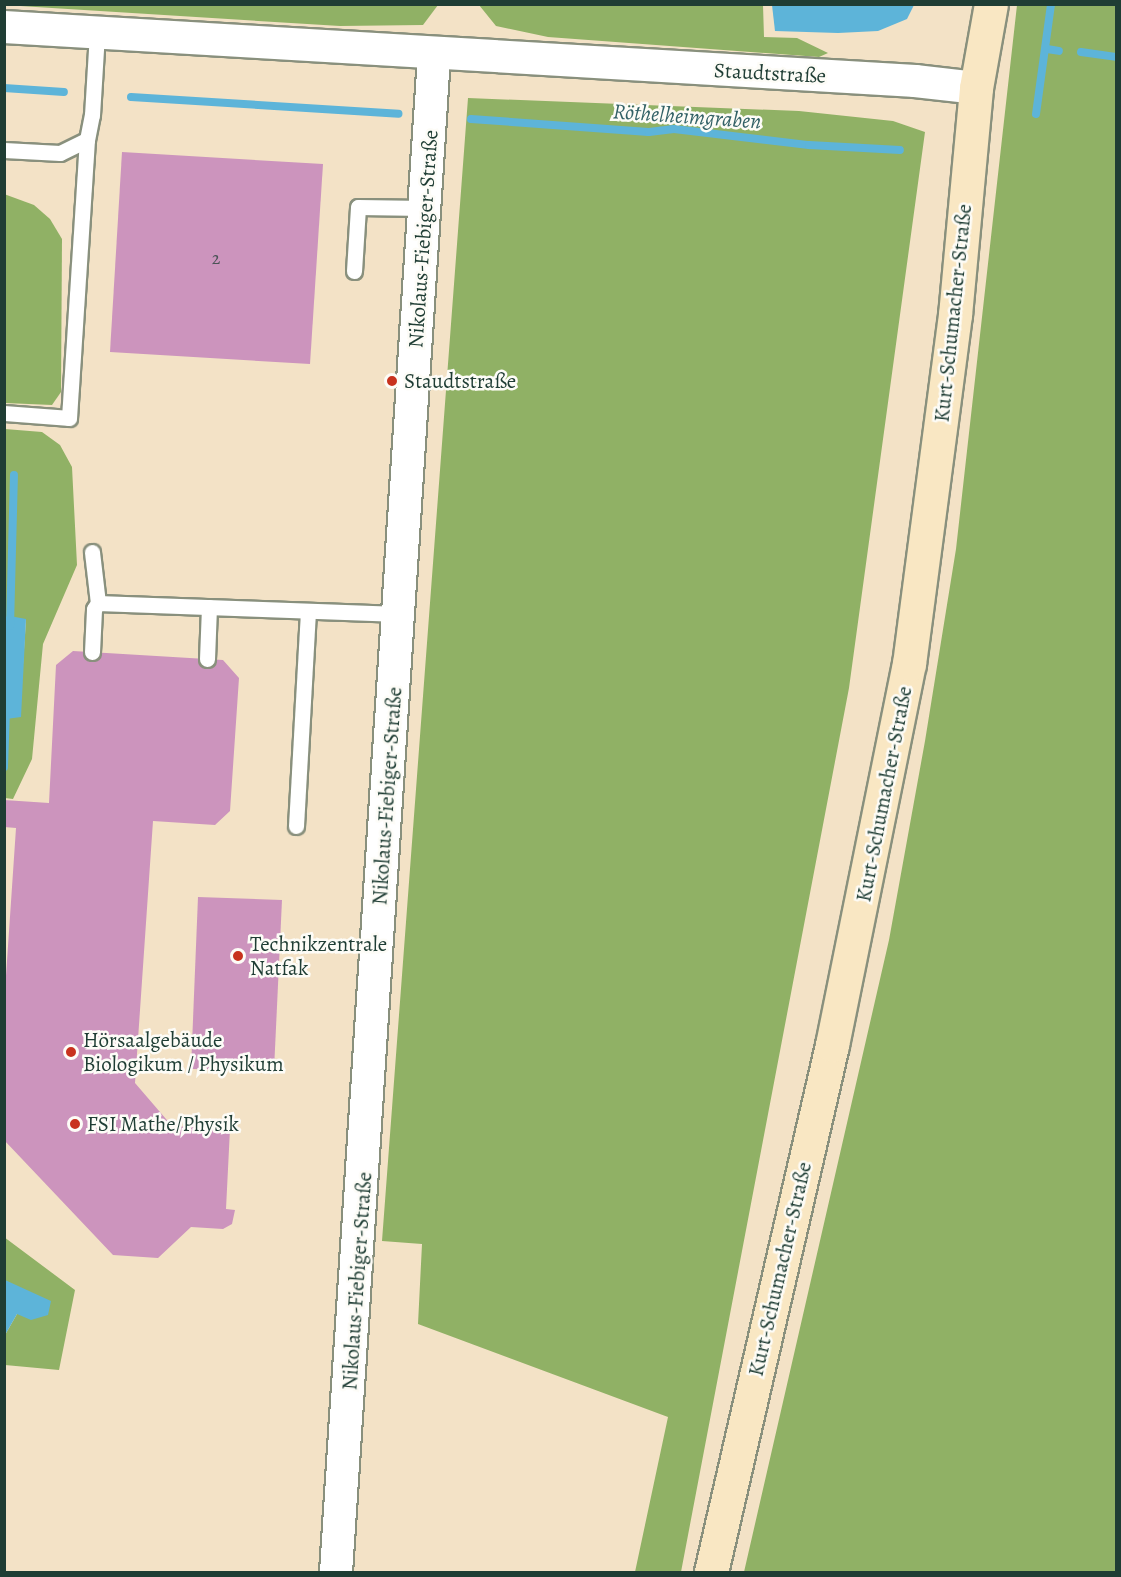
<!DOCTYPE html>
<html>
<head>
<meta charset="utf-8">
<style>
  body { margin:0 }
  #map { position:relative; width:1121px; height:1577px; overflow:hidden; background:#f3e2c6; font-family:Alegreya,serif }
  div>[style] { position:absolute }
  .forest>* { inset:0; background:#90b165 }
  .water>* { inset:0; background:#5db4d9 }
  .stream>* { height:8px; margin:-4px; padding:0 4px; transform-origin:4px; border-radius:4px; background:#5db4d9 }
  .building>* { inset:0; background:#cc94bd }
  .roads { filter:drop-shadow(2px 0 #89907d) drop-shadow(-2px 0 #89907d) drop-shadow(0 2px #89907d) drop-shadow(0 -2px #89907d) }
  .lane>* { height:15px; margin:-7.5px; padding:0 7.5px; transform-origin:7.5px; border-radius:7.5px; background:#fff }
  .street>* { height:32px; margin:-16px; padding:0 16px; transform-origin:16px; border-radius:16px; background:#fff }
  .secondary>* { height:33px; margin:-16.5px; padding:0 16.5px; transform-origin:16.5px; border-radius:16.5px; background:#f9e7c3 }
  .dots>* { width:16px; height:16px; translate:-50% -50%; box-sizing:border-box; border:3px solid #fdfcf7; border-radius:50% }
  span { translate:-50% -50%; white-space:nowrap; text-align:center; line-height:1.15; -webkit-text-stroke:5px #fdfcf7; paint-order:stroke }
  .number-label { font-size:18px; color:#4a5356 }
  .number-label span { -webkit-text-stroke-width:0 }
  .street-label { font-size:21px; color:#1f3d34 }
  .poi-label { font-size:21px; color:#1f3d34 }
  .left { translate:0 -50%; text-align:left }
  .water-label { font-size:22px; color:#326166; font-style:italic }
  .frame { position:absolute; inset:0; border:6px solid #1f3d34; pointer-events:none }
</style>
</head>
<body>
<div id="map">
  <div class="forest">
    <i style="clip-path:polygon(4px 5px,5px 4px,438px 5px,423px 25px,340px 26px)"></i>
    <i style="clip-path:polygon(479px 5px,763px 5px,764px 37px,797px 38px,828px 53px,819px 57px,548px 37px,496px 26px)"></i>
    <i style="clip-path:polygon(1017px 5px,1116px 5px,1116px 1572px,744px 1572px,889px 940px,925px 741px,956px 549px)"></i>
    <i style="clip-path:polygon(468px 98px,799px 111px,893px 121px,925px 132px,849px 688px,681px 1572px,635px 1572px,668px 1417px,418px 1324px,422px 1244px,382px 1241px)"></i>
    <i style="clip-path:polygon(4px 194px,34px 205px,50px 219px,62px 239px,61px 392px,52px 405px,5px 403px)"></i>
    <i style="clip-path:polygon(5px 429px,42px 432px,60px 445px,72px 467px,77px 565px,43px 644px,32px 759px,13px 799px,5px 798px,4px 717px,23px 664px,26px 620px,5px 617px)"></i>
    <i style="clip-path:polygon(4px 1237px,75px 1290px,59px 1370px,5px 1365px,5px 1335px,17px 1314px,23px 1290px,4px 1280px)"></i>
  </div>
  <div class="water">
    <i style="clip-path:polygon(772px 5px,772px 4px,914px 5px,907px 19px,878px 31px,838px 33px,775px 31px)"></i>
    <i style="clip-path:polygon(10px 616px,26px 619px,21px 717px,6px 719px,4px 617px)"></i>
    <i style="clip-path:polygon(5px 1280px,51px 1301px,48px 1315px,31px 1320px,17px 1314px,5px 1335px)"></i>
  </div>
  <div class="stream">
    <i style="left:1047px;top:49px;width:12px;rotate:9deg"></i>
    <i style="left:1081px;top:52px;width:35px;rotate:8deg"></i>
    <i style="left:4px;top:88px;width:60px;rotate:3.8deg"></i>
    <i style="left:131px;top:97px;width:268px;rotate:3.6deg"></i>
    <i style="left:1036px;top:114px;width:111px;rotate:-82.2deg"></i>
    <i style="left:471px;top:119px;width:178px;rotate:4.2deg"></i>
    <i style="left:649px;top:132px;width:25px;rotate:-7deg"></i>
    <i style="left:674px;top:129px;width:136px;rotate:6.8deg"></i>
    <i style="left:809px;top:145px;width:91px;rotate:3.1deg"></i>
    <i style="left:10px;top:626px;width:151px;rotate:-88.5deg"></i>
    <i style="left:4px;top:767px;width:57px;rotate:-88deg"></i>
  </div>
  <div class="building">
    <i style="clip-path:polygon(122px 152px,323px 164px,310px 364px,110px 352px)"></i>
    <i style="clip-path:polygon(73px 651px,223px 660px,239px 678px,230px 811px,215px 825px,153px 821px,135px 1083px,172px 1126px,230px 1129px,226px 1209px,235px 1210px,232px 1224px,223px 1229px,191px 1227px,158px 1258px,113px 1255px,4px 1140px,4px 1005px,16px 828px,4px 827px,4px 800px,49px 803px,56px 665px)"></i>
    <i style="clip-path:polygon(198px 897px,282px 900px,274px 1070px,191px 1069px)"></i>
  </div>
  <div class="roads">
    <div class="lane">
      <i style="left:4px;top:150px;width:56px;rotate:3.1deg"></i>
      <i style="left:60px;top:153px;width:30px;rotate:-26deg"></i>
      <i style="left:87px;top:140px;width:25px;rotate:-79deg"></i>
      <i style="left:92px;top:115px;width:81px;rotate:-86.5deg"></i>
      <i style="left:354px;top:271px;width:64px;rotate:-86.4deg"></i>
      <i style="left:358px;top:207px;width:67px;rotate:0.9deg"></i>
      <i style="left:4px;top:413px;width:65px;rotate:4.4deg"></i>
      <i style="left:69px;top:418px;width:279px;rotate:-86.3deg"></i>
      <i style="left:92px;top:552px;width:51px;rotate:83.3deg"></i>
      <i style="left:98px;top:603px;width:301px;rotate:2.1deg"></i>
      <i style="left:92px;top:652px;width:43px;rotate:-87.3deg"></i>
      <i style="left:94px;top:609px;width:7px;rotate:-56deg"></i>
      <i style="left:207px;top:659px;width:52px;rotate:-87.8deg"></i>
      <i style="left:296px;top:826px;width:215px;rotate:-86.8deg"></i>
    </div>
    <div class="street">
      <i style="left:4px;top:27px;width:913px;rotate:3.39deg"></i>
      <i style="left:915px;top:81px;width:61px;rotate:6.5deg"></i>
      <i style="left:336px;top:1572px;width:1520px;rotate:-86.3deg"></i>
    </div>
    <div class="secondary">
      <i style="left:711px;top:1572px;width:541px;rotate:-77.07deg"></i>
      <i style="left:832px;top:1045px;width:389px;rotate:-78.6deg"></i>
      <i style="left:909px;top:664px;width:352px;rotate:-82.5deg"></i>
      <i style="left:955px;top:315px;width:228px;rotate:-84.7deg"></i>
      <i style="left:976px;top:88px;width:85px;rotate:-79.9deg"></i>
    </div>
  </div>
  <div class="dots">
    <i style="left:392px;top:381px;background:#c8321e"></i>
    <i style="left:238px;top:956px;background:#c8321e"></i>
    <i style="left:71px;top:1052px;background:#c8321e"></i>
    <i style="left:75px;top:1124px;background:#c8321e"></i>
  </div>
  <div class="number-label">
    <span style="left:216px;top:258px">2</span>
  </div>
  <div class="street-label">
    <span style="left:770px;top:73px;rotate:3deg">Staudtstraße</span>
    <span style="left:423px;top:239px;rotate:-86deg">Nikolaus-Fiebiger-Straße</span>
    <span style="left:953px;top:313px;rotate:-84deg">Kurt-Schumacher-Straße</span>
    <span style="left:884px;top:794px;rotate:-79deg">Kurt-Schumacher-Straße</span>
    <span style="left:387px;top:796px;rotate:-86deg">Nikolaus-Fiebiger-Straße</span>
    <span style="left:780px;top:1269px;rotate:-77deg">Kurt-Schumacher-Straße</span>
    <span style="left:357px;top:1281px;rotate:-86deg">Nikolaus-Fiebiger-Straße</span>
  </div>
  <div class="poi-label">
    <span class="left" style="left:404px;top:381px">Staudtstraße</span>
    <span class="left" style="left:250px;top:956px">Technikzentrale<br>Natfak</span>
    <span class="left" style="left:83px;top:1052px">Hörsaalgebäude<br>Biologikum / Physikum</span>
    <span class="left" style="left:87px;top:1124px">FSI Mathe/Physik</span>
  </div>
  <div class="water-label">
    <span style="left:687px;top:117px;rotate:4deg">Röthelheimgraben</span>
  </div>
  <div class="frame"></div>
</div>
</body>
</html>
